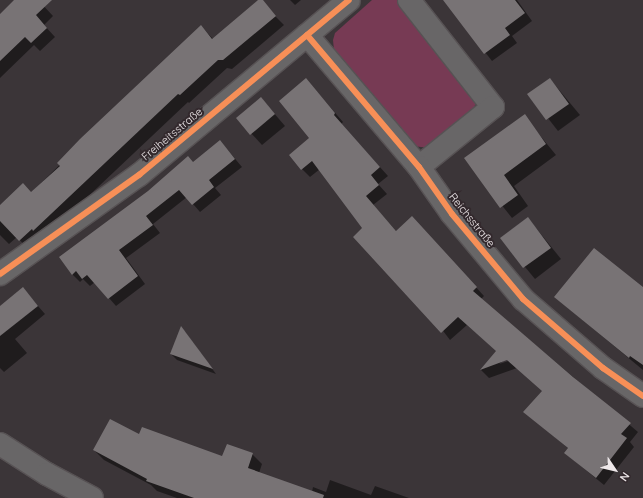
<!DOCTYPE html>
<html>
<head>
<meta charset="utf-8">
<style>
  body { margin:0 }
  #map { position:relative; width:643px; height:498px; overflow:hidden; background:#3b3538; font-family:Quicksand,sans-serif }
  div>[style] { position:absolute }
  .green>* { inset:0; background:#773a54 }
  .shadow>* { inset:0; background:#0007 }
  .building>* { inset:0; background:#787375 }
  .roads { filter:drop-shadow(1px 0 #575254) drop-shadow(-1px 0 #575254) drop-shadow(0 1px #575254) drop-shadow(0 -1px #575254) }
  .street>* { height:22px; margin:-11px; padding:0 11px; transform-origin:11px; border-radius:11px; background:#686667 }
  .cycleway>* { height:6px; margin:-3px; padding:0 3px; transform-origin:3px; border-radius:3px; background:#f78f57 }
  span { translate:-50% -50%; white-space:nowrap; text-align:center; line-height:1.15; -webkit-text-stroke:4px #33292d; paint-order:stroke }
  .street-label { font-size:11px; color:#ede7e9 }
  .north { position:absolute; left:595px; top:450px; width:40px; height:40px; -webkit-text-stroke:3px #33292d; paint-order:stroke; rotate:125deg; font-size:11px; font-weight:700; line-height:16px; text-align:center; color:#ede7e9 }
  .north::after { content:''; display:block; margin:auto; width:14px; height:18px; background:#ede7e9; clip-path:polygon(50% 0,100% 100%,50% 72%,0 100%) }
</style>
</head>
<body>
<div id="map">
  <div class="green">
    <i style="clip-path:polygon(372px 0,401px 0,473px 94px,476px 103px,473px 110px,430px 148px,412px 146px,334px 50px,333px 40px,335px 33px)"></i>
  </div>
  <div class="shadow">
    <i style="clip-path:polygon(16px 0,43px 0,40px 2px,53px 16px,44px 25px,55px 37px,40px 51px,34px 45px,0 78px,0 15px)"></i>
    <i style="clip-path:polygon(259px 0,284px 25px,232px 69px,227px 68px,189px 103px,188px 102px,43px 239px,28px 249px,17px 237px,9px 244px,0 235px,0 206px,31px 193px,201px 26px,213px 39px)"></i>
    <i style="clip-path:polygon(290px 0,301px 0,295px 5px)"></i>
    <i style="clip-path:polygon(444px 0,517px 0,532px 21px,512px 36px,517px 43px,492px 61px)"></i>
    <i style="clip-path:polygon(evenodd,306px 79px,343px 122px,341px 124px,388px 176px,378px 184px,387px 194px,373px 205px,397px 232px,420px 226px,484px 296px,481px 299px,638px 432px,630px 442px,634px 447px,604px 485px,565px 453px,569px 449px,525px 412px,543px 391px,517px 368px,489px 378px,481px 370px,497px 351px,467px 325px,450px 340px,320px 169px,310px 177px,302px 169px,311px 139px,306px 79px,512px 358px,512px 360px,499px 364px,503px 361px,512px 358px)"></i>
    <i style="clip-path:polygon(550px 79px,580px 115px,558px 131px,529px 94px)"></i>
    <i style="clip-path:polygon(261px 98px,285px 126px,262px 145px,237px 118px)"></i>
    <i style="clip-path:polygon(524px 116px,556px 155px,514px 186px,528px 206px,512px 218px,465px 159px)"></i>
    <i style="clip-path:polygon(220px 141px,242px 167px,215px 188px,221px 195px,200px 212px,187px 197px,153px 224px,160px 233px,126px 258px,145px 284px,116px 306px,95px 282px,90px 286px,83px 279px,80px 282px,72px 274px)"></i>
    <i style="clip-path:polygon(528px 218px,561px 259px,535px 279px,501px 238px)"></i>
    <i style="clip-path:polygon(643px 288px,643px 370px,555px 297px)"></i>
    <i style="clip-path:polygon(23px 289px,45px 314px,15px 339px,27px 353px,4px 372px,0 368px,0 307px)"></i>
    <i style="clip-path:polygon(181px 328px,186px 333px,216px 374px,177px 360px,171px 354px)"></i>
    <i style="clip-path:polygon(139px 436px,223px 457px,252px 454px,262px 464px,259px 473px,312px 492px,313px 487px,326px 492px,330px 480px,371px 495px,375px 486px,409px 498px,177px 498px,157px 491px,151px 485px,104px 460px,94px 450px)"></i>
  </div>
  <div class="building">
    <i style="clip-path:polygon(14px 0,52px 0,36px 15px,47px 28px,31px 43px,25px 37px,0 61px,0 14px)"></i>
    <i style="clip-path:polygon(258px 0,263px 0,276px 16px,223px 60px,218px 60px,180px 95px,178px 94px,33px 231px,32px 229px,19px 241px,0 221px,0 205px,23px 183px,31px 192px,60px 166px,57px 163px,80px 139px,201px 25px,212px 39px)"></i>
    <i style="clip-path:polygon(443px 0,515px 0,525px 13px,505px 28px,510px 35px,484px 54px)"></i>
    <i style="clip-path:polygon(306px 78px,335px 113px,334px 115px,380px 167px,371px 175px,379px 185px,366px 196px,396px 231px,412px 216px,477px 287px,473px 291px,573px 377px,631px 423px,621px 434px,627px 438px,596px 478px,564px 453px,568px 448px,523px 412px,542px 391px,507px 360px,480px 370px,496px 351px,458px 317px,441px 333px,353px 237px,362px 228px,312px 161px,301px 170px,289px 155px,309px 138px,279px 101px)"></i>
    <i style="clip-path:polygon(550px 78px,569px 104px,546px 120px,527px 94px)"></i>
    <i style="clip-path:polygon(261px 97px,275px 114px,250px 135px,236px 118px)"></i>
    <i style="clip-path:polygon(525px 114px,546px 144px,504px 175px,518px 195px,500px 208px,464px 158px)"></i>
    <i style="clip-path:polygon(220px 140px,235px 159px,209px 180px,214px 187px,192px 205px,179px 190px,146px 216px,153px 225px,119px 250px,138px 276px,108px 299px,87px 275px,82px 279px,76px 271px,72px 275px,59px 257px,148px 191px,188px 156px,193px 162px)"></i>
    <i style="clip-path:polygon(528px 217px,551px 248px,523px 268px,500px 238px)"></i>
    <i style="clip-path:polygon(594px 248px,643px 287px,643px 365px,630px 356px,629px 358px,554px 297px)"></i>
    <i style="clip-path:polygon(23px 287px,38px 306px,0 336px,0 306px)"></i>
    <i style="clip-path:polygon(181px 326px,213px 369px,170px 354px)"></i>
    <i style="clip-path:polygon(110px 419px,139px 434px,142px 427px,222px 456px,227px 444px,253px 453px,248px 468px,324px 495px,323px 498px,194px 498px,146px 481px,147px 479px,93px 450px)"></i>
  </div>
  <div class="roads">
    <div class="street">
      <i style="left:409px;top:0;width:136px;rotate:51.9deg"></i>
      <i style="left:493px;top:107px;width:95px;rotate:141deg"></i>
      <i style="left:307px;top:35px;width:173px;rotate:49.7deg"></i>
      <i style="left:419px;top:167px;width:57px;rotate:54.9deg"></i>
      <i style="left:452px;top:214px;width:111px;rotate:50.1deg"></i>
      <i style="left:523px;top:299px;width:106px;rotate:40.8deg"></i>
      <i style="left:603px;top:368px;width:49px;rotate:35deg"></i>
      <i style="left:0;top:274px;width:171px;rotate:-35.5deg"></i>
      <i style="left:139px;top:175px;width:273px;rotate:-39.8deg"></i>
      <i style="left:0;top:444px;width:56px;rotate:32.6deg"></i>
      <i style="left:47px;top:474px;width:51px;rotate:28.1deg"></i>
    </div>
  </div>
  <div class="cycleway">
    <i style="left:307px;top:35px;width:173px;rotate:49.7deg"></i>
    <i style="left:419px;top:167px;width:57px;rotate:54.9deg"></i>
    <i style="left:452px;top:214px;width:111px;rotate:50.1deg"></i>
    <i style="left:523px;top:299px;width:106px;rotate:40.8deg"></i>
    <i style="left:603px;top:368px;width:49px;rotate:35deg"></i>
    <i style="left:0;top:274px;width:171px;rotate:-35.5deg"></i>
    <i style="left:139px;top:175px;width:273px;rotate:-39.8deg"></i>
  </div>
  <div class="street-label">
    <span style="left:172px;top:134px;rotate:-40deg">Freiheitsstraße</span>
    <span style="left:472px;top:220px;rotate:51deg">Reichsstraße</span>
  </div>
  <div class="north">N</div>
</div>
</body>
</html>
